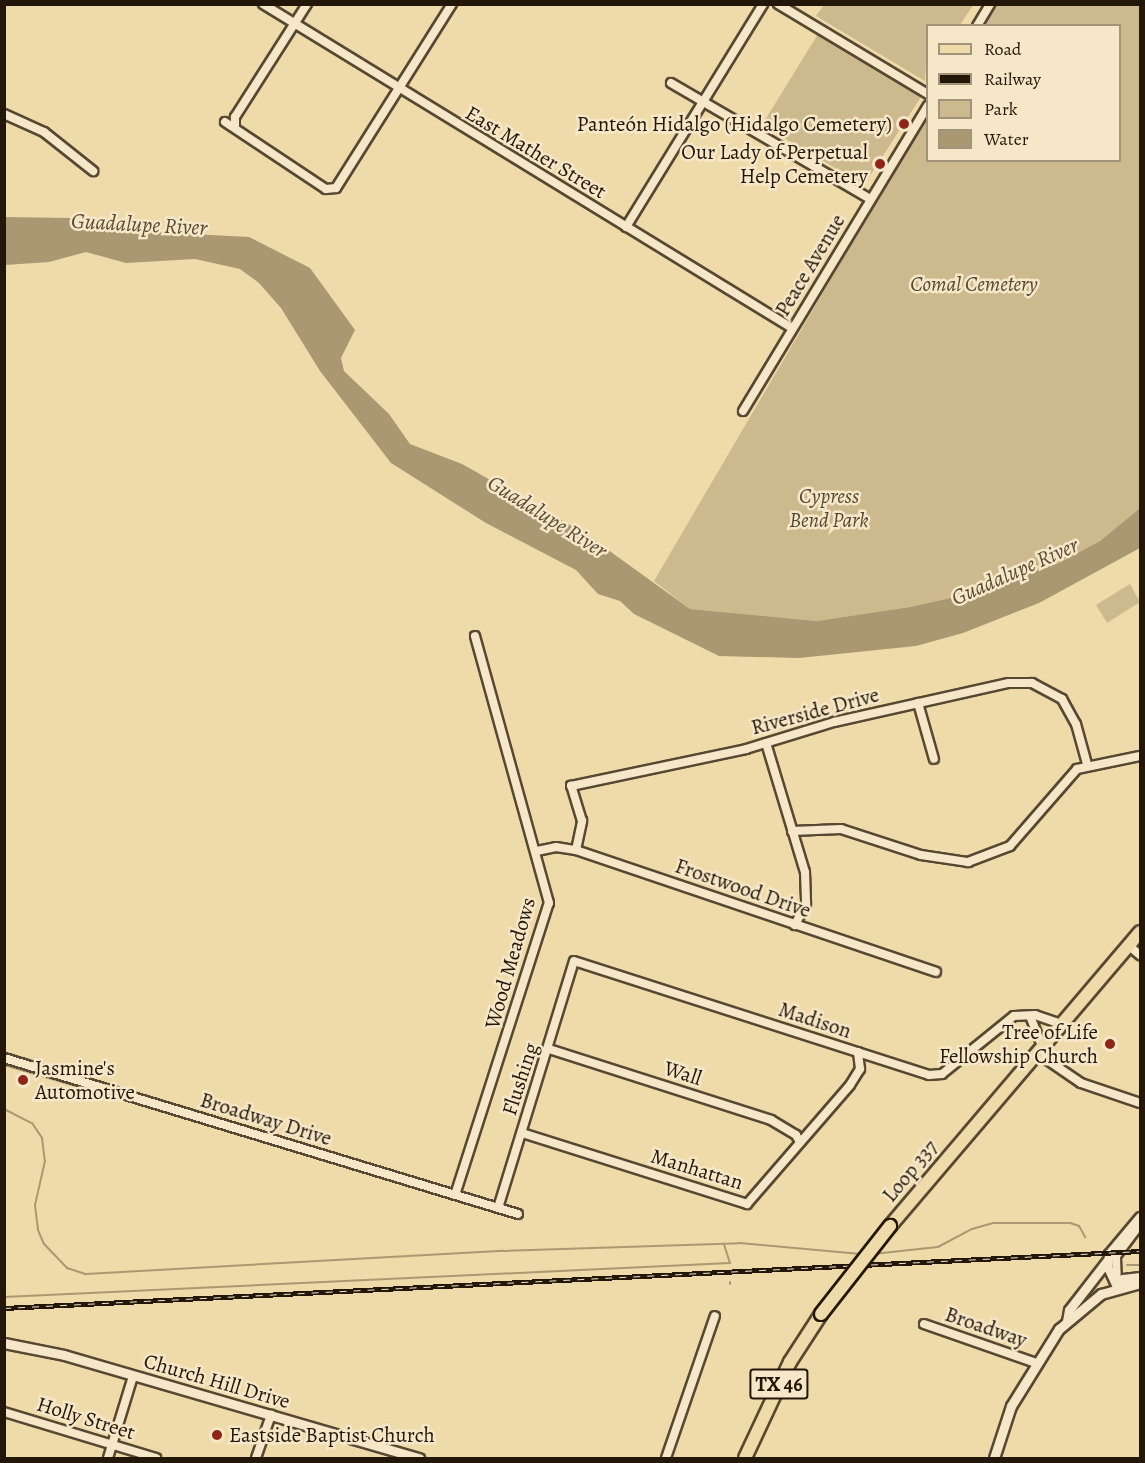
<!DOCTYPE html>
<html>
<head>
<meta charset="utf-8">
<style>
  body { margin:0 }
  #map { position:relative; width:1145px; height:1463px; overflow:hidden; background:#efdaa9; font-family:Alegreya,serif }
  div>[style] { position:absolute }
  .green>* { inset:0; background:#ccb98e }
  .water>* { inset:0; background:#aa9873 }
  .stream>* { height:2px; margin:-1px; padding:0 1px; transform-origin:1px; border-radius:1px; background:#aa9873 }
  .roads { filter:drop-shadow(2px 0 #564831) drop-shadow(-2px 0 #564831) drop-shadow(0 2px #564831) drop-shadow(0 -2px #564831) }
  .minor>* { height:8px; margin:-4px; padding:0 4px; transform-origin:4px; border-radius:4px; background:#f5e7c7 }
  .tertiary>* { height:9px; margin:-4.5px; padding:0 4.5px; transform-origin:4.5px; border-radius:4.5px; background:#f5e7c7 }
  .primary>* { height:12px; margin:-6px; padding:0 6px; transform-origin:6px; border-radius:6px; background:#efdaa9 }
  .rail>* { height:4.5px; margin-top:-2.25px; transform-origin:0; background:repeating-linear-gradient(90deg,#f5e7c7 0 7px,#231709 0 14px); box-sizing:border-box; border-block:2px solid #231709 }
  .bridges { filter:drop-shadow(2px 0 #231709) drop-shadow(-2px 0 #231709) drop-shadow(0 2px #231709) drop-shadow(0 -2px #231709) }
  .primary-bridge>* { height:12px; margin:-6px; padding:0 6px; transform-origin:6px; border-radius:6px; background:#efdaa9 }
  .dots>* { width:16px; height:16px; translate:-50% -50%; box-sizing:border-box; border:3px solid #f5e7c7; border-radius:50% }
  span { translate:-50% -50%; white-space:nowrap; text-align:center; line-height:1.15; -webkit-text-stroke:5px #f5e7c7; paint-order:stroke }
  .shield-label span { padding:2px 4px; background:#f5e7c7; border:2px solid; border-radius:4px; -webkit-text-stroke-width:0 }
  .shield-label { font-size:20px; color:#231709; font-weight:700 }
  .poi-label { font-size:21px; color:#231709 }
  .right { translate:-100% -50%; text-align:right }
  .left { translate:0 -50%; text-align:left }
  .street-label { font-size:21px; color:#231709 }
  .park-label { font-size:21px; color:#564831; font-style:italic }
  .water-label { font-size:22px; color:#594b33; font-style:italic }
  .frame { position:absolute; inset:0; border:6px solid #231709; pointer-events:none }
  .legend { position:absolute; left:926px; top:24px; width:195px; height:138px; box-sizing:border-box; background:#f5e7c7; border:2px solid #a1947b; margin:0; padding:8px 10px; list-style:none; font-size:18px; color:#231709 }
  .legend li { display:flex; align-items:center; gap:12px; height:30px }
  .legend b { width:30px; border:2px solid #a1947b }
</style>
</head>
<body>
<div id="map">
  <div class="green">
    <i style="clip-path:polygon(824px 5px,824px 4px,973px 5px,960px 25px,928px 26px,925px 81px,816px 16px)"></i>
    <i style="clip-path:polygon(991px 5px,1140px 5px,1140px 508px,1100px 541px,1059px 563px,973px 593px,910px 607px,817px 621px,690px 609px,654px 581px,927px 115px,928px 160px,1120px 160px,1120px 26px,979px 25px)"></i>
    <i style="clip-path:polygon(818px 34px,921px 97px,864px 185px,762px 125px)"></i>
    <i style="clip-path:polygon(1130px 584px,1140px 602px,1107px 623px,1096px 605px)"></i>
  </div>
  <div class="water">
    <i style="clip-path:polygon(4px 217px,71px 218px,96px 229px,249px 237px,310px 268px,355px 330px,341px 358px,344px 371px,389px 414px,410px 444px,462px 464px,586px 534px,690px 609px,817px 621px,910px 607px,973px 593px,1059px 563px,1100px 541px,1140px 508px,1140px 548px,1039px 603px,963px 633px,916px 646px,799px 658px,719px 656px,634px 614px,620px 601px,598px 594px,576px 570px,486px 523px,391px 463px,320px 371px,281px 308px,259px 283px,240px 269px,195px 259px,126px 263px,86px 252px,49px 262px,5px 265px)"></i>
  </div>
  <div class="stream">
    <i style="left:4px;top:1052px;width:212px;rotate:17deg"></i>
    <i style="left:4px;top:1065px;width:81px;rotate:16.4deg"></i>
    <i style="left:4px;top:1109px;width:31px;rotate:27deg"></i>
    <i style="left:32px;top:1123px;width:18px;rotate:56deg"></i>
    <i style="left:42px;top:1138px;width:23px;rotate:83deg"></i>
    <i style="left:45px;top:1161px;width:45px;rotate:102.8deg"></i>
    <i style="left:35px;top:1205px;width:25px;rotate:83deg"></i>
    <i style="left:38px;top:1230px;width:15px;rotate:67deg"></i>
    <i style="left:44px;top:1244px;width:33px;rotate:46deg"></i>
    <i style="left:67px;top:1268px;width:20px;rotate:18deg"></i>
    <i style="left:86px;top:1274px;width:418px;rotate:-3.2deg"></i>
    <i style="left:503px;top:1251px;width:237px;rotate:-1.9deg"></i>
    <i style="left:740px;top:1243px;width:121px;rotate:5.2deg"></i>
    <i style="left:873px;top:1254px;width:65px;rotate:-6.1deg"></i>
    <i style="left:938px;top:1247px;width:38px;rotate:-28deg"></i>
    <i style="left:972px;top:1229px;width:22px;rotate:-16deg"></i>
    <i style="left:993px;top:1223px;width:77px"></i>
    <i style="left:1070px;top:1223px;width:9px;rotate:18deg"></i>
    <i style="left:1079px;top:1226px;width:13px;rotate:61deg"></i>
    <i style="left:1127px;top:1265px;width:13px"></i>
    <i style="left:730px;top:1282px;width:2px;rotate:90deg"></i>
    <i style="left:4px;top:1297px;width:727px;rotate:-2.68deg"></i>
    <i style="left:730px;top:1263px;width:20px;rotate:-108deg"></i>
  </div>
  <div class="roads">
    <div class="minor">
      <i style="left:263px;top:4px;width:620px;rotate:31.49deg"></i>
      <i style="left:778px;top:4px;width:175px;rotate:31deg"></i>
      <i style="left:977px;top:26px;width:26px;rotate:-59deg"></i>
      <i style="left:671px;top:83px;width:230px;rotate:30.2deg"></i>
      <i style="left:4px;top:114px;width:44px;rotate:24.2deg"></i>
      <i style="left:44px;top:132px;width:63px;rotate:38.5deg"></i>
      <i style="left:225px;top:122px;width:121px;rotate:33.6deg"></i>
      <i style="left:326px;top:189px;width:10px;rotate:-6deg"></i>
      <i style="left:336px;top:188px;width:218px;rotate:-57.8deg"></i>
      <i style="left:235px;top:125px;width:8px;rotate:-90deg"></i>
      <i style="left:235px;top:117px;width:134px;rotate:-57.5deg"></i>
      <i style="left:626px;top:227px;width:262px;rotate:-58.4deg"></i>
      <i style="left:743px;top:411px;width:357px;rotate:-58.8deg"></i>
      <i style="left:918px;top:703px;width:58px;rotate:74.1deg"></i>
      <i style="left:766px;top:743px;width:135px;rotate:73.2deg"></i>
      <i style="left:805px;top:872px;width:32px;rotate:88deg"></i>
      <i style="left:806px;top:904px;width:24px;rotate:118deg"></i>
      <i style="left:792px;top:831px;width:49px;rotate:-2.3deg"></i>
      <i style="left:841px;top:829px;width:84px;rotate:18deg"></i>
      <i style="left:921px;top:855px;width:48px;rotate:8.5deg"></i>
      <i style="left:968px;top:862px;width:45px;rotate:-20.9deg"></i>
      <i style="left:1010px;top:846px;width:102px;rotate:-49deg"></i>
      <i style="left:1077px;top:769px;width:64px;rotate:-11.7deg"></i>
      <i style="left:576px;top:850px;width:30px;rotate:-78deg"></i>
      <i style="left:582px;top:821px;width:37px;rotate:-107deg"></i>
      <i style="left:571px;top:786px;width:179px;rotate:-11.9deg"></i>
      <i style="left:746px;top:749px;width:92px;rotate:-17.1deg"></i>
      <i style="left:834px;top:722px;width:179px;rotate:-12.6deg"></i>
      <i style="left:1009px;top:683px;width:23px"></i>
      <i style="left:1032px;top:683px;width:34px;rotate:28deg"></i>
      <i style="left:1062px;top:699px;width:29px;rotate:61deg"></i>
      <i style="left:1076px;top:724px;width:41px;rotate:74.6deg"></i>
      <i style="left:537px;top:851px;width:19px;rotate:-12deg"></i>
      <i style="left:556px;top:847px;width:20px;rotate:9deg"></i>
      <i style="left:576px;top:850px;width:380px;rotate:18.7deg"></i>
      <i style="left:1128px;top:945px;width:16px;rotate:40deg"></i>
      <i style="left:1030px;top:1016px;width:32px;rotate:68deg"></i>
      <i style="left:549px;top:1049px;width:233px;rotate:17.7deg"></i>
      <i style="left:771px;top:1120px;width:29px;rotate:31deg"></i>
      <i style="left:796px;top:1135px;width:8px;rotate:60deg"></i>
      <i style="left:1037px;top:1053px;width:53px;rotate:34.3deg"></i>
      <i style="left:1081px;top:1083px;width:62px;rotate:18.7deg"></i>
      <i style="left:4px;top:1058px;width:537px;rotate:16.88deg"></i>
      <i style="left:522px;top:1133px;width:236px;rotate:17.5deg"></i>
      <i style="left:747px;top:1204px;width:157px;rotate:-49.1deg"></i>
      <i style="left:850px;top:1085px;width:19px;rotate:-58deg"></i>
      <i style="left:860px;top:1069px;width:17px;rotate:-97deg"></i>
      <i style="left:455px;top:1195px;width:307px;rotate:-72.2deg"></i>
      <i style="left:549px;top:903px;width:277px;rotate:-105.5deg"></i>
      <i style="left:498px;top:1208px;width:258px;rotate:-72.9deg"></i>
      <i style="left:574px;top:961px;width:373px;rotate:17.8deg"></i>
      <i style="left:929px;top:1075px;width:13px;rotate:-4deg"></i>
      <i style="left:942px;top:1074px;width:92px;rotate:-38.9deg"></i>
      <i style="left:1014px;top:1016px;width:21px;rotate:-3deg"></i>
      <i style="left:1035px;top:1015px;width:28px;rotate:19deg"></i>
      <i style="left:1117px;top:1286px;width:30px;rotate:-92deg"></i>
      <i style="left:1116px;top:1256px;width:40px;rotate:-53deg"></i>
      <i style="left:1117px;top:1287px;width:21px;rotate:-115deg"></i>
      <i style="left:1108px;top:1268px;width:14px;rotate:-86deg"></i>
      <i style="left:1109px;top:1254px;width:48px;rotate:-50deg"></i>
      <i style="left:924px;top:1324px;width:119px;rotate:19.2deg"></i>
      <i style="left:4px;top:1412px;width:159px;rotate:16.8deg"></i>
      <i style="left:108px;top:1458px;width:86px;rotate:-73deg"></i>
      <i style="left:256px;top:1458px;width:46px;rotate:-70.8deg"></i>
      <i style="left:666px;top:1458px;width:150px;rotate:-71deg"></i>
    </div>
    <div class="tertiary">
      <i style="left:1117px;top:1287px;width:10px;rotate:-53deg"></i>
      <i style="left:1123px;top:1279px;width:17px;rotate:-7deg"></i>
      <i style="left:1067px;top:1321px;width:11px;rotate:-80deg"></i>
      <i style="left:1069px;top:1310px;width:62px;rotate:-52.2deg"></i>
      <i style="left:4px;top:1343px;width:61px;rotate:11.3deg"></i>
      <i style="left:64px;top:1355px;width:370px;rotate:16.2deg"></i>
      <i style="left:994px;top:1458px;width:55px;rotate:-71.9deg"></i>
      <i style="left:1011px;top:1406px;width:91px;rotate:-58.1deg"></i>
      <i style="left:1059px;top:1329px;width:55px;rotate:-39.8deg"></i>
      <i style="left:1101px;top:1294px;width:41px;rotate:-15.8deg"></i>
    </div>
    <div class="primary">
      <i style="left:890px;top:1226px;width:386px;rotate:-49.6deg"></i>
      <i style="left:745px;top:1458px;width:106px;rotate:-64.9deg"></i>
      <i style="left:790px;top:1362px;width:57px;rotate:-57.1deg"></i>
    </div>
  </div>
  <div class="rail">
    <i style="left:4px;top:1308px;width:1137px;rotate:-2.87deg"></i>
  </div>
  <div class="bridges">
    <div class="primary-bridge">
      <i style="left:821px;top:1314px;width:112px;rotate:-51.9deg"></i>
    </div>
  </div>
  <div class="dots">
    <i style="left:904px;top:124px;background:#8f2418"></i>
    <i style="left:880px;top:164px;background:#8f2418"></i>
    <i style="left:1110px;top:1044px;background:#8f2418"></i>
    <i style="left:23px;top:1080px;background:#8f2418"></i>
    <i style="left:217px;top:1435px;background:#8f2418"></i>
  </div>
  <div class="shield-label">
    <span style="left:779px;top:1384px">TX 46</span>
  </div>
  <div class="poi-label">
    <span class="right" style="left:892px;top:124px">Panteón Hidalgo (Hidalgo Cemetery)</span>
    <span class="right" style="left:868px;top:164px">Our Lady of Perpetual<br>Help Cemetery</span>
    <span class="right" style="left:1098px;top:1044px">Tree of Life<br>Fellowship Church</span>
    <span class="left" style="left:35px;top:1080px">Jasmine's<br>Automotive</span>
    <span class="left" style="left:229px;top:1435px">Eastside Baptist Church</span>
  </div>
  <div class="street-label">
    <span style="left:536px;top:152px;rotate:31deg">East Mather Street</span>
    <span style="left:810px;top:265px;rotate:-59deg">Peace Avenue</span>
    <span style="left:815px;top:711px;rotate:-15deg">Riverside Drive</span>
    <span style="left:743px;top:888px;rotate:19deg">Frostwood Drive</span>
    <span style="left:510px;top:963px;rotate:-74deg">Wood Meadows</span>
    <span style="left:815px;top:1020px;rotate:18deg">Madison</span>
    <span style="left:683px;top:1073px;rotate:18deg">Wall</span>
    <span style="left:520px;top:1079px;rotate:-72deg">Flushing</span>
    <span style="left:266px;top:1119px;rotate:17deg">Broadway Drive</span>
    <span style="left:697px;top:1169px;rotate:17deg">Manhattan</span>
    <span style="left:910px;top:1171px;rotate:-50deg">Loop 337</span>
    <span style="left:986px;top:1327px;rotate:19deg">Broadway</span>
    <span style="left:217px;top:1381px;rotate:16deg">Church Hill Drive</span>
    <span style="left:86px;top:1418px;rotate:17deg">Holly Street</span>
  </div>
  <div class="park-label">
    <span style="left:974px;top:284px">Comal Cemetery</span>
    <span style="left:829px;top:508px">Cypress<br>Bend Park</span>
  </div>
  <div class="water-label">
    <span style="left:139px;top:225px;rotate:3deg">Guadalupe River</span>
    <span style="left:547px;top:517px;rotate:32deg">Guadalupe River</span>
    <span style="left:1015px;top:572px;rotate:-24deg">Guadalupe River</span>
  </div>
  <div class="frame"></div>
  <ul class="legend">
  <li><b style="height:8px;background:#efdaa9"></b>Road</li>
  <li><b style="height:8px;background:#231709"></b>Railway</li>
  <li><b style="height:16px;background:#ccb98e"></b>Park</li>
  <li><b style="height:16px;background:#aa9873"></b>Water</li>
  </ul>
</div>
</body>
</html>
